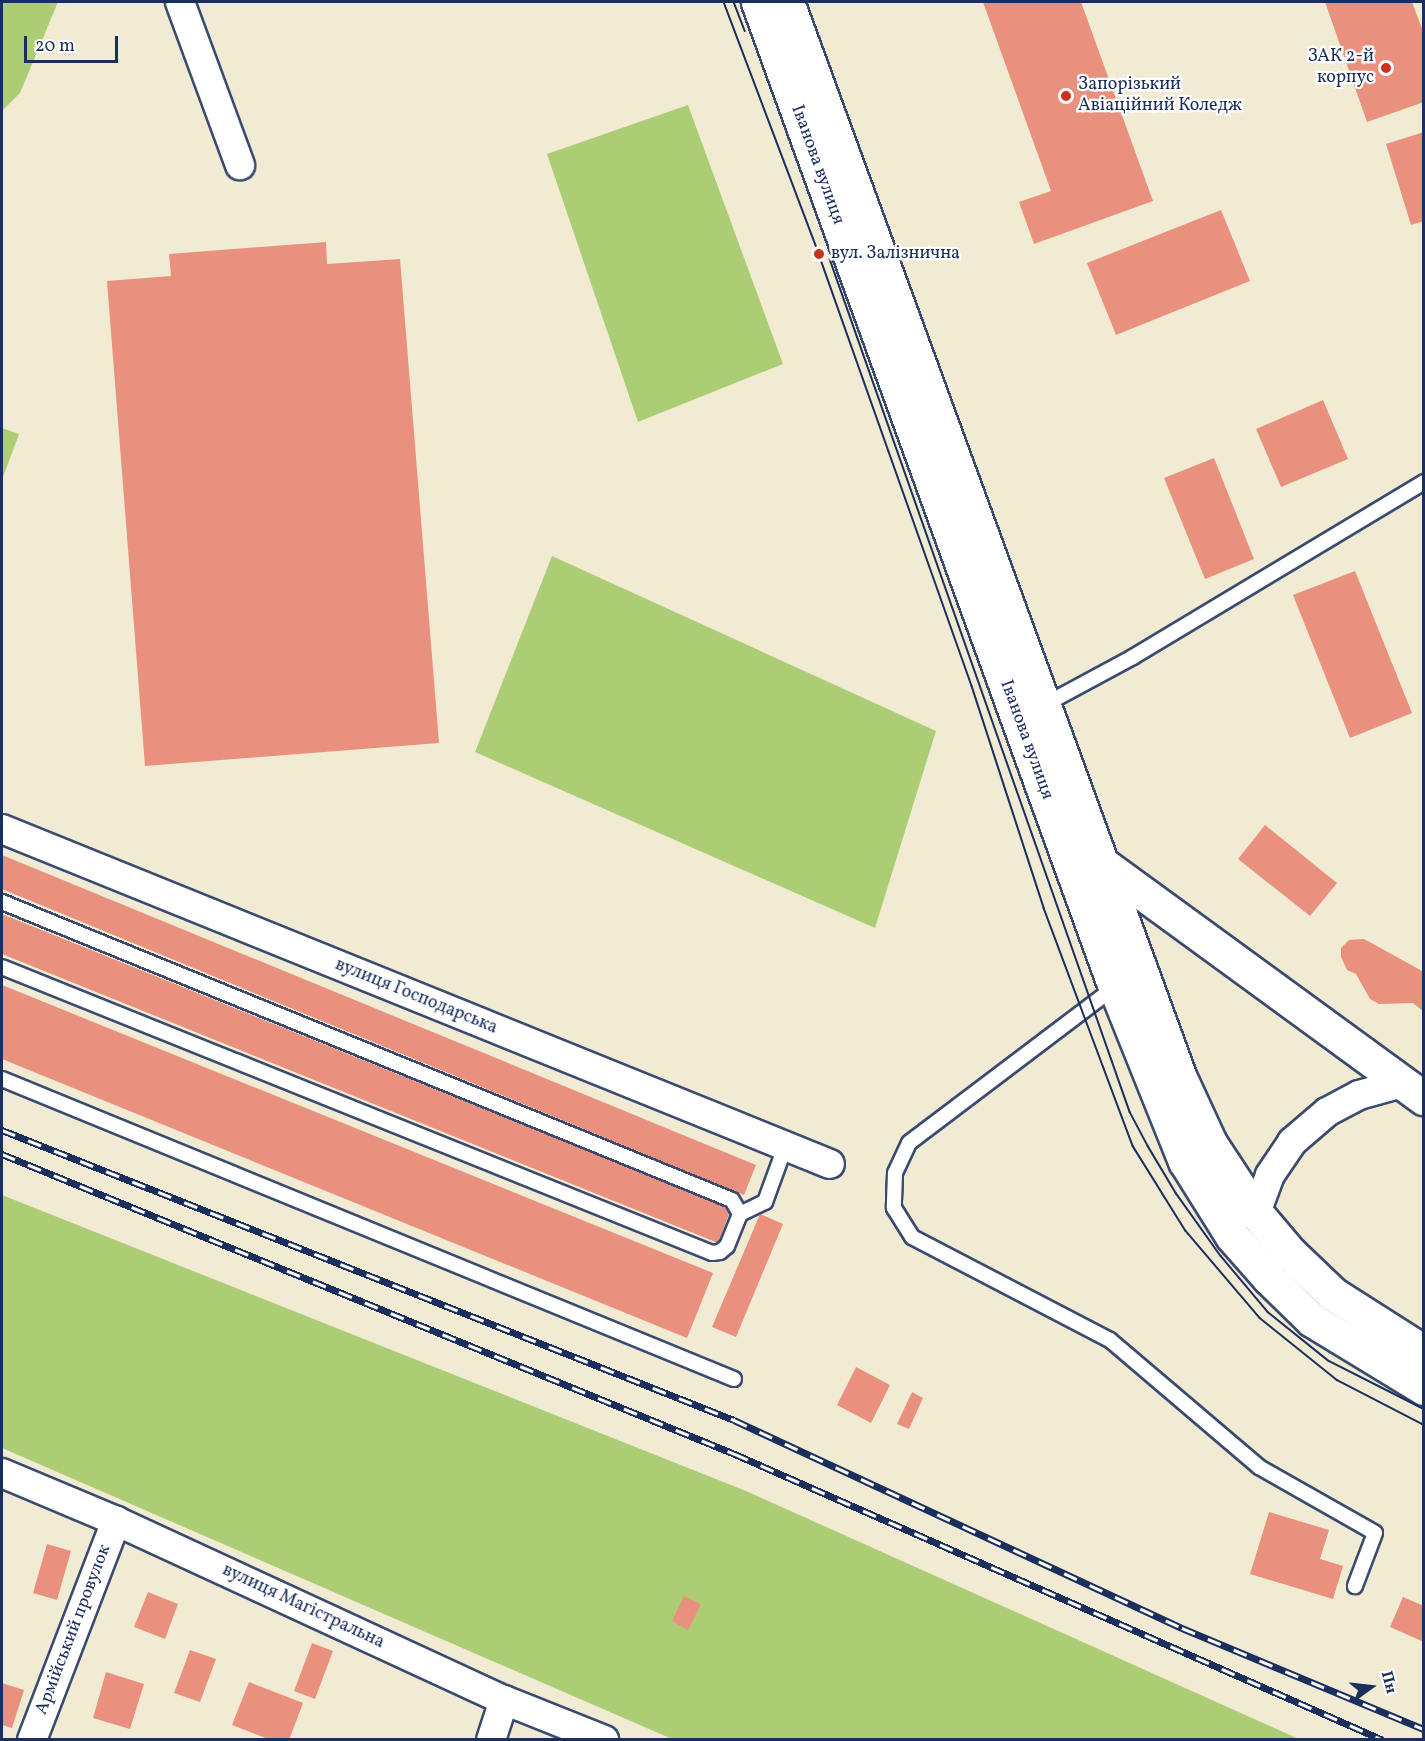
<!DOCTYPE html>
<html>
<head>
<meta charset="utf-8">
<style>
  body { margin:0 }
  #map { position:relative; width:1425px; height:1741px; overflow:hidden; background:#f1ebd4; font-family:Vollkorn,serif }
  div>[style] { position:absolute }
  .green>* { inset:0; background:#adcd75 }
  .building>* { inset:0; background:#e9917e }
  .roads { filter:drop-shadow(2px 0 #3b4b70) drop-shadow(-2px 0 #3b4b70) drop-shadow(0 2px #3b4b70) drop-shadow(0 -2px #3b4b70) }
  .lane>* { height:14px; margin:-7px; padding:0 7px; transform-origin:7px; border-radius:7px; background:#fff }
  .street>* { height:28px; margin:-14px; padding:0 14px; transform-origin:14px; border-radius:14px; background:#fff }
  .secondary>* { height:33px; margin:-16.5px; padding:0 16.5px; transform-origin:16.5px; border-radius:16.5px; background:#fff }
  .tram>* { height:1.5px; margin:-0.75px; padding:0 0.75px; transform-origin:0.75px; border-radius:0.75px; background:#1b2f5e }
  .rail>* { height:7px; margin-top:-3.5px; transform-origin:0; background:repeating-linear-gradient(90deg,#fff 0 14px,#1b2f5e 0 28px); box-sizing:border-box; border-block:2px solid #1b2f5e }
  .dots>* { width:16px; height:16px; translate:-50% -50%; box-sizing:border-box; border:3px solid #fff; border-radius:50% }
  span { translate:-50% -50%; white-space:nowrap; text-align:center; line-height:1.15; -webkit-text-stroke:4.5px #fff; paint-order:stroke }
  .poi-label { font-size:18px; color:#1b2f5e }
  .right { translate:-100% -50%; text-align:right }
  .left { translate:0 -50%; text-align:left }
  .street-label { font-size:18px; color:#1b2f5e }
  .frame { position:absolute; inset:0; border:3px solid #1b2f5e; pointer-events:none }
  .north { position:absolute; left:1341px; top:1657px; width:60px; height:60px; -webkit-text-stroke:4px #fff; paint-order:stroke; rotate:75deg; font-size:16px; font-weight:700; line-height:24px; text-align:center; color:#1b2f5e }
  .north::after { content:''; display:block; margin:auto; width:21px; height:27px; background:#1b2f5e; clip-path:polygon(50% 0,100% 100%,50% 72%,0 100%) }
  .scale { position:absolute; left:24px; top:36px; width:94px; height:27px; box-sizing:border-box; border:3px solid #1b2f5e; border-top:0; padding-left:8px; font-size:18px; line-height:21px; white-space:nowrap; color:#1b2f5e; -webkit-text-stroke:4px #fff; paint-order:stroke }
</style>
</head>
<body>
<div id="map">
  <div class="green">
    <i style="clip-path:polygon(2px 2px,58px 2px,20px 93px,2px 111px)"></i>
    <i style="clip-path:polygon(688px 105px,783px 364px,638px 422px,547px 154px)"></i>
    <i style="clip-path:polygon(2px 428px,19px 434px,2px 480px)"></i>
    <i style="clip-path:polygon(552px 556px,936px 731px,875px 928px,475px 752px)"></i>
    <i style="clip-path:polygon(2px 1195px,746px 1491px,1299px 1739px,672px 1739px,2px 1448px)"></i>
  </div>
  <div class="building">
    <i style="clip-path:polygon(983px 2px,1081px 2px,1153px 201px,1034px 244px,1019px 202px,1051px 191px)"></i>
    <i style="clip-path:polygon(1325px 2px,1412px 2px,1424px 34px,1424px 102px,1367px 122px)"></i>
    <i style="clip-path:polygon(1424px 132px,1424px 221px,1411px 225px,1386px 144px)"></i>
    <i style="clip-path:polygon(1221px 210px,1250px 281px,1116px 335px,1087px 263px)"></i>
    <i style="clip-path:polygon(326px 242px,327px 264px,400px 259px,439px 743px,145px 766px,107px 281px,171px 276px,169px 254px)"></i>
    <i style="clip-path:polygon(1323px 400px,1348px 459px,1281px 487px,1256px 429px)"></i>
    <i style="clip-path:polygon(1214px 458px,1254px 559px,1205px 579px,1164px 478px)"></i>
    <i style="clip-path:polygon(1355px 571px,1412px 713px,1350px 738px,1293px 595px)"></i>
    <i style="clip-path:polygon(1265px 825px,1337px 883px,1310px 916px,1238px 859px)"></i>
    <i style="clip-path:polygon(2px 855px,756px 1165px,744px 1195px,2px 889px)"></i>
    <i style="clip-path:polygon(2px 914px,731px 1209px,718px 1243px,2px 954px)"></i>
    <i style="clip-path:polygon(1364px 939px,1424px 972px,1424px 1012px,1413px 1003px,1379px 1004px,1370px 999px,1356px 974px,1347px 970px,1341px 957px,1341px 948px,1349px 940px)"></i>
    <i style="clip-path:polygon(2px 985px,713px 1273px,687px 1338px,2px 1059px)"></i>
    <i style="clip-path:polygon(760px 1214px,783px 1224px,736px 1337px,712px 1327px)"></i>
    <i style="clip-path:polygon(856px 1367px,890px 1385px,871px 1423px,837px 1405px)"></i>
    <i style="clip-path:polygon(912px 1392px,923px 1398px,909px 1429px,897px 1424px)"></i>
    <i style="clip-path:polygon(1269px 1512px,1329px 1530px,1320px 1559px,1343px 1566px,1333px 1599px,1250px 1574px)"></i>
    <i style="clip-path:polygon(47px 1544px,71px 1551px,57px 1600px,33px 1593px)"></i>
    <i style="clip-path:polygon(148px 1592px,178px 1604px,165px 1639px,134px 1627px)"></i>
    <i style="clip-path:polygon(684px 1596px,701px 1604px,688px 1630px,672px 1621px)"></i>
    <i style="clip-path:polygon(1403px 1597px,1424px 1606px,1424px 1642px,1390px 1627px)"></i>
    <i style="clip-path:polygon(312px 1643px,333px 1651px,315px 1699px,294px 1691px)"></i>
    <i style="clip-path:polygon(190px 1650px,216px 1659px,200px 1702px,174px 1693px)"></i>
    <i style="clip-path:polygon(106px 1672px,144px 1684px,130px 1729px,93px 1718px)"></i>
    <i style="clip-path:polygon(249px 1682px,303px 1703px,289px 1740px,271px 1740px,232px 1725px)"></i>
    <i style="clip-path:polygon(2px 1683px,24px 1690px,12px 1728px,2px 1725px)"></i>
  </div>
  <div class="roads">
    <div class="lane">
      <i style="left:1042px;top:706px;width:103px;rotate:-28.3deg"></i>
      <i style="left:1133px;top:657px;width:340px;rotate:-31deg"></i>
      <i style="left:2px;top:902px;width:788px;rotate:22.21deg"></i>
      <i style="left:732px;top:1200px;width:16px;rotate:60deg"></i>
      <i style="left:740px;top:1214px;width:35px;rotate:112deg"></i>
      <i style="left:727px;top:1246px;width:9px;rotate:139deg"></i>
      <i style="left:720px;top:1252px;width:8px;rotate:173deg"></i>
      <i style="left:712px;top:1253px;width:765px;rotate:-158.06deg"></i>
      <i style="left:1115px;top:987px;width:258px;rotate:142.9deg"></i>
      <i style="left:909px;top:1143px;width:33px;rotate:115deg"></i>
      <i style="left:895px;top:1173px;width:35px;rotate:92deg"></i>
      <i style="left:894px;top:1208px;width:34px;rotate:58deg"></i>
      <i style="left:912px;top:1237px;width:223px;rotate:27.5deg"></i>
      <i style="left:1110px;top:1340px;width:196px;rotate:40.4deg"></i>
      <i style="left:1259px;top:1467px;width:133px;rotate:29.6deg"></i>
      <i style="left:1375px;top:1533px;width:57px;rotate:110.7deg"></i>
      <i style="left:2px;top:1079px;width:791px;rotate:22.29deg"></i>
      <i style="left:740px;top:1214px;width:28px;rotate:-26deg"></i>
      <i style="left:765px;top:1202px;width:59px;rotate:-70deg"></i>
    </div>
    <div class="street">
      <i style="left:180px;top:2px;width:174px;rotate:69.8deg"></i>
      <i style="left:2px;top:829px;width:893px;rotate:22.03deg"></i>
      <i style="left:1256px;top:1213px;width:40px;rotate:-69.8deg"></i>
      <i style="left:1270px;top:1175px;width:40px;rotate:-56deg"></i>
      <i style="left:1292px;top:1142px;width:46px;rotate:-40.6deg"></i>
      <i style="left:1327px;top:1112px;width:36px;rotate:-28deg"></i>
      <i style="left:1359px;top:1095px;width:46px;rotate:-15.3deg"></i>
      <i style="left:2px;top:1473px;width:124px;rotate:22.8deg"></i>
      <i style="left:116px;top:1521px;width:427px;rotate:24.8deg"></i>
      <i style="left:504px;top:1700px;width:108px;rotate:21.8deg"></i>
      <i style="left:32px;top:1740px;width:235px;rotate:-69deg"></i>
      <i style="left:491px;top:1740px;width:42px;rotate:-72deg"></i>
    </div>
    <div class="secondary">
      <i style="left:758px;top:2px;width:1048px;rotate:70.08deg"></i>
      <i style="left:1115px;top:987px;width:188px;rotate:68.1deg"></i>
      <i style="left:1185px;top:1161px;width:89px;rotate:57.9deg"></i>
      <i style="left:1232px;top:1236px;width:56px;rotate:48.6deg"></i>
      <i style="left:1269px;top:1278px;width:60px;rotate:44.3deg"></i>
      <i style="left:1312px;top:1320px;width:131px;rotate:31.3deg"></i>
      <i style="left:787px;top:2px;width:1146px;rotate:69.94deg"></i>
      <i style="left:1180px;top:1078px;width:72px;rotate:65.2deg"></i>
      <i style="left:1210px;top:1143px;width:84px;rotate:56.7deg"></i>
      <i style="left:1256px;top:1213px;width:52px;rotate:49.6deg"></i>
      <i style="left:1290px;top:1253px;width:59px;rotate:43.6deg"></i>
      <i style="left:1333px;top:1294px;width:108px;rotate:32.5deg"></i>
      <i style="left:1104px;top:865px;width:396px;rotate:36.1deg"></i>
    </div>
  </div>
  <div class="tram">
    <i style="left:724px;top:2px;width:269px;rotate:69.3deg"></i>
    <i style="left:819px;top:254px;width:458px;rotate:70.5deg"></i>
    <i style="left:972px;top:686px;width:233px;rotate:72deg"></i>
    <i style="left:1044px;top:908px;width:254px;rotate:69.5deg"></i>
    <i style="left:1133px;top:1146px;width:100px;rotate:58.1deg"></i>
    <i style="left:1186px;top:1231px;width:114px;rotate:49.6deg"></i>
    <i style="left:1260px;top:1318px;width:99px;rotate:38.8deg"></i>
    <i style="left:1337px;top:1380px;width:98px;rotate:27.3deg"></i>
    <i style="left:734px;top:2px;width:31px;rotate:69deg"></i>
    <i style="left:830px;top:259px;width:904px;rotate:70.62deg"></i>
    <i style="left:1130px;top:1112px;width:38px;rotate:62deg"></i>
    <i style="left:1148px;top:1146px;width:55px;rotate:59.2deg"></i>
    <i style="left:1176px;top:1193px;width:77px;rotate:54.5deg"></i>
    <i style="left:1221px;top:1256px;width:73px;rotate:50deg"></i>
    <i style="left:1268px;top:1312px;width:78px;rotate:38.8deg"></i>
    <i style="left:1329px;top:1361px;width:106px;rotate:26.8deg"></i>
  </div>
  <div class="rail">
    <i style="left:2px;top:1130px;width:787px;rotate:21.61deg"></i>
    <i style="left:734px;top:1420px;width:494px;rotate:24.9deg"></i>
    <i style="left:1182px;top:1628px;width:262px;rotate:22.7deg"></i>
    <i style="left:2px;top:1154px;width:792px;rotate:22.26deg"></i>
    <i style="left:735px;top:1454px;width:708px;rotate:23.81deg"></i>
  </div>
  <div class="dots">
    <i style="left:1386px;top:68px;background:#c8321e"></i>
    <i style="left:1066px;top:96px;background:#c8321e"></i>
    <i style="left:819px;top:254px;background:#c8321e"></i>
  </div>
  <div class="poi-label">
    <span class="right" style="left:1374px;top:68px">ЗАК 2-й<br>корпус</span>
    <span class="left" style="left:1078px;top:96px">Запорізький<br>Авіаційний Коледж</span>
    <span class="left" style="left:831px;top:254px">вул. Залізнична</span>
  </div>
  <div class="street-label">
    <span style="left:817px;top:165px;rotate:70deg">Іванова вулиця</span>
    <span style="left:1026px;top:740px;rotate:70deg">Іванова вулиця</span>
    <span style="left:416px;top:997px;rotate:22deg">вулиця Господарська</span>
    <span style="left:303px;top:1607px;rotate:25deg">вулиця Магістральна</span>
    <span style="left:74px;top:1630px;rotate:-69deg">Армійський провулок</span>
  </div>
  <div class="frame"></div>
  <div class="north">Пн</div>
  <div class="scale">20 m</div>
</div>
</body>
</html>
